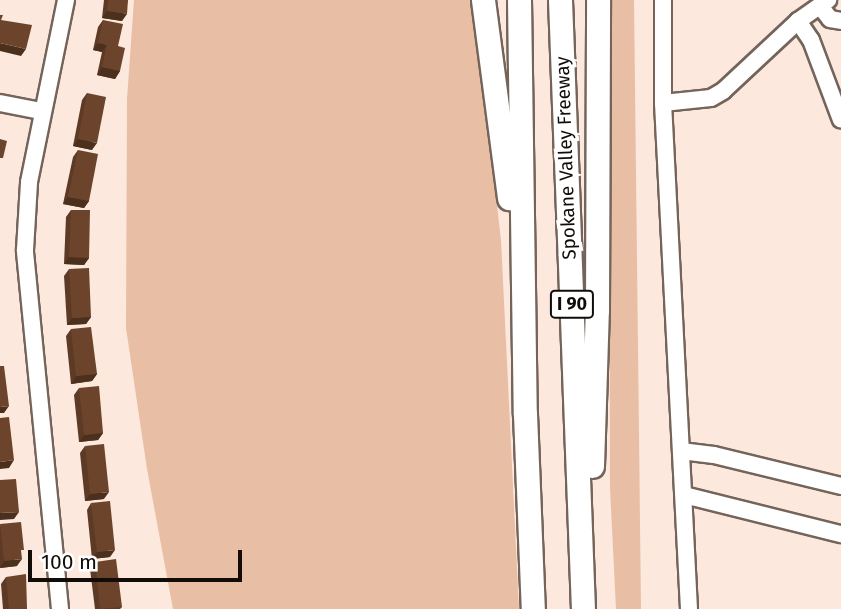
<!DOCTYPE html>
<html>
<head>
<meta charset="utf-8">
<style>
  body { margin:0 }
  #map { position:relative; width:841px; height:609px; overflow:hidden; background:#fce8dd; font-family:"Fira Sans",sans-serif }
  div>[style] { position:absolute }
  .green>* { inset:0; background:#e8bea5 }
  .roads { filter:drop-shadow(2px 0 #74645a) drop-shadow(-2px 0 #74645a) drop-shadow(0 2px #74645a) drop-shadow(0 -2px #74645a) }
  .minor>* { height:16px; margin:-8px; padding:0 8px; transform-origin:8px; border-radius:8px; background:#fff }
  .highway>* { height:23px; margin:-11.5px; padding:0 11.5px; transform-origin:11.5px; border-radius:11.5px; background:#fff }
  .wall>* { inset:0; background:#5d3a25 }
  .shaded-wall>* { inset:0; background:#4c301e }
  .building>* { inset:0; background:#6c442b }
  span { translate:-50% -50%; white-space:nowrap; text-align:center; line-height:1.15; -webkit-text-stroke:7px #fff; paint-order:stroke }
  .shield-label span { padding:2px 5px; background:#fff; border:2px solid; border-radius:5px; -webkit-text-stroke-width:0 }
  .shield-label { font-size:18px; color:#120c08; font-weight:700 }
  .street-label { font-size:19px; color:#120c08 }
  .scale { position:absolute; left:28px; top:550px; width:214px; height:32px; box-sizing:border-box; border:4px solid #120c08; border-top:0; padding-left:9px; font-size:21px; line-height:24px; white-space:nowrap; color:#120c08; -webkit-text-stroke:5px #fff; paint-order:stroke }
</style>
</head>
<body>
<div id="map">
  <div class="green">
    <i style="clip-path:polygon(134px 0,473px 0,501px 240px,519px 609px,173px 609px,147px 469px,126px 328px,127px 99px)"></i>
    <i style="clip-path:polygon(609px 0,634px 0,641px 609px,616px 609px,610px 488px)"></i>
  </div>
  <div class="roads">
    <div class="minor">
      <i style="left:663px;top:0;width:103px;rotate:90deg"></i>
      <i style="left:663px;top:103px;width:507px;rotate:87.06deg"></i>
      <i style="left:820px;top:6px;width:16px;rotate:52deg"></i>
      <i style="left:830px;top:19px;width:11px;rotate:10deg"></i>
      <i style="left:798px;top:21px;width:23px;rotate:56deg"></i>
      <i style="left:811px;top:40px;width:85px;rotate:69.4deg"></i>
      <i style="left:0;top:103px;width:42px;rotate:11deg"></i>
      <i style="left:663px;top:103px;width:48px;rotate:-5.9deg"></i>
      <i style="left:711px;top:98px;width:14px;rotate:-30deg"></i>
      <i style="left:723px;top:91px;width:103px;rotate:-43deg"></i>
      <i style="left:798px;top:21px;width:37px;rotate:-35deg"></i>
      <i style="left:681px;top:451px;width:33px;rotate:7deg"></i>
      <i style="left:714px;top:455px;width:131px;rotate:13.7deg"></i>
      <i style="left:684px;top:495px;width:162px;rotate:14deg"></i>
      <i style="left:60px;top:609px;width:361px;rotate:-95.6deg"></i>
      <i style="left:25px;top:250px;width:68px;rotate:-86.6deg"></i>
      <i style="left:29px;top:182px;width:186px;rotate:-78.5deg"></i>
    </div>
    <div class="highway">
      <i style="left:483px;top:0;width:200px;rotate:82.5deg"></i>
      <i style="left:519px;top:0;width:414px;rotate:89.2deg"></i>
      <i style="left:525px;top:414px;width:195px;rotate:87.7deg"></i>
      <i style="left:560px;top:0;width:609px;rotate:87.84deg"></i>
      <i style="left:592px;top:466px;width:156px;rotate:-88.2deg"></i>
      <i style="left:597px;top:310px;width:310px;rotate:-89.8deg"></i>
    </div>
  </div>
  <div class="wall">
    <i style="clip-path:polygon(104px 0,128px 0,122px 21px,102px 18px)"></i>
    <i style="clip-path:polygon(103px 20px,118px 46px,120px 71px,115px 79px,97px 75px,102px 52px,93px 50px,98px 27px)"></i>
    <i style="clip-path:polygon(87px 93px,92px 150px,73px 146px,82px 100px)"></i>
    <i style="clip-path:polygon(78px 150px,89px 201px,84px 208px,63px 204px,73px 157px)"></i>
    <i style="clip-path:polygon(71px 210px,89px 258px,84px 265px,64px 264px,66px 217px)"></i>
    <i style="clip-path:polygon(69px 269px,91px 317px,86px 324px,67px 325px,64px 276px)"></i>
    <i style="clip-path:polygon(71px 329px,97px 374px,92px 381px,71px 384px,66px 336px)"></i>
    <i style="clip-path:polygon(79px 388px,103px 433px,98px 440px,79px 442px,74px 395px)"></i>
    <i style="clip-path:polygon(85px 446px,104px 499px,85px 501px,80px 453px)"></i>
    <i style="clip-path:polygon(91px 503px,110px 557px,92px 559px,87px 510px)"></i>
    <i style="clip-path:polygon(0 524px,17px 566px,0 568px)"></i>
    <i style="clip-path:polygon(95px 562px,122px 607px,120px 609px,95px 609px,90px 569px)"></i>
    <i style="clip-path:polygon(6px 577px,27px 609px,3px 609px,1px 584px)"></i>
  </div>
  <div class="shaded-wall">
    <i style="clip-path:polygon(107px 11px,127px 14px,122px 21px,102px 18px)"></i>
    <i style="clip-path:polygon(0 43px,26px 49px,21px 56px,0 51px)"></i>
    <i style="clip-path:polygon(98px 43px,107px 45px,102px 52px,93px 50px)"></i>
    <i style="clip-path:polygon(102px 67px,120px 71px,115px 79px,97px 75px)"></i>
    <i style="clip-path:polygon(78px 139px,97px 143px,92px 150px,73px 146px)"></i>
    <i style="clip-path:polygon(68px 197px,89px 201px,84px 208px,63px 204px)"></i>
    <i style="clip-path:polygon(69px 257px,89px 258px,84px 265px,64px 264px)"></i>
    <i style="clip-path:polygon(91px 317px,86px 324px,67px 325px,72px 318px)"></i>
    <i style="clip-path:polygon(97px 374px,92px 381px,71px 384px,76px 376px)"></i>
    <i style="clip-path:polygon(9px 406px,4px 413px,0 413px,0 407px)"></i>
    <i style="clip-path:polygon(103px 433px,98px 440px,79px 442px,84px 435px)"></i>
    <i style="clip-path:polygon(14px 460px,9px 468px,0 469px,0 462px)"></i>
    <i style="clip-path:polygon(109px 492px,104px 499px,85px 501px,90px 494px)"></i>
    <i style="clip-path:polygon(19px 512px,14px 519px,0 520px,0 513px)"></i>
    <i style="clip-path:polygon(115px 550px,110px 557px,92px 559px,97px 552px)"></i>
    <i style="clip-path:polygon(22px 559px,17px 566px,0 568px,4px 561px)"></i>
  </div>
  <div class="building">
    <i style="clip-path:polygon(108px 0,128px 0,127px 14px,107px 11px)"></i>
    <i style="clip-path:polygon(0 15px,3px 15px,1px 20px,32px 25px,26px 49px,0 43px)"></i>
    <i style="clip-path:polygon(103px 20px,123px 24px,118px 46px,125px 48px,120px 71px,102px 67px,107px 45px,98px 43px)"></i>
    <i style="clip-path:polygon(87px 93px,106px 97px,97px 143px,78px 139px)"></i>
    <i style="clip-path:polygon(0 139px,7px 141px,3px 158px,0 158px)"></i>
    <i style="clip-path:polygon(78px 150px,98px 154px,89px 201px,68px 197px)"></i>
    <i style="clip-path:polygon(71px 210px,90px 210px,89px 258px,69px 257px)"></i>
    <i style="clip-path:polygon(89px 268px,91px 317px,72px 318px,69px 269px)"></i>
    <i style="clip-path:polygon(91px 327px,97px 374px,76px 376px,71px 329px)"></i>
    <i style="clip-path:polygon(0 366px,4px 366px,9px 406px,0 407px)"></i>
    <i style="clip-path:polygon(99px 386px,103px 433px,84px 435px,79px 388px)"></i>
    <i style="clip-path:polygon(9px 417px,14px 460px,0 462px,0 418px)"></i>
    <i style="clip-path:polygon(104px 444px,109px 492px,90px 494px,85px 446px)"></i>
    <i style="clip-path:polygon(16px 479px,19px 512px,0 513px,0 480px)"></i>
    <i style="clip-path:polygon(110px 501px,115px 550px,97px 552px,91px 503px)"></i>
    <i style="clip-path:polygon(21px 522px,24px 550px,21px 550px,22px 559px,4px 561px,0 524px)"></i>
    <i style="clip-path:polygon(116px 559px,122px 607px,100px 609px,95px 562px)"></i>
    <i style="clip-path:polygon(26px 574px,27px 609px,9px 609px,6px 577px)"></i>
  </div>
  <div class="shield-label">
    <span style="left:572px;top:304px">I 90</span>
  </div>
  <div class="street-label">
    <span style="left:566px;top:158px;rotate:-92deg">Spokane Valley Freeway</span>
  </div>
  <div class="scale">100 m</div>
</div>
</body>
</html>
